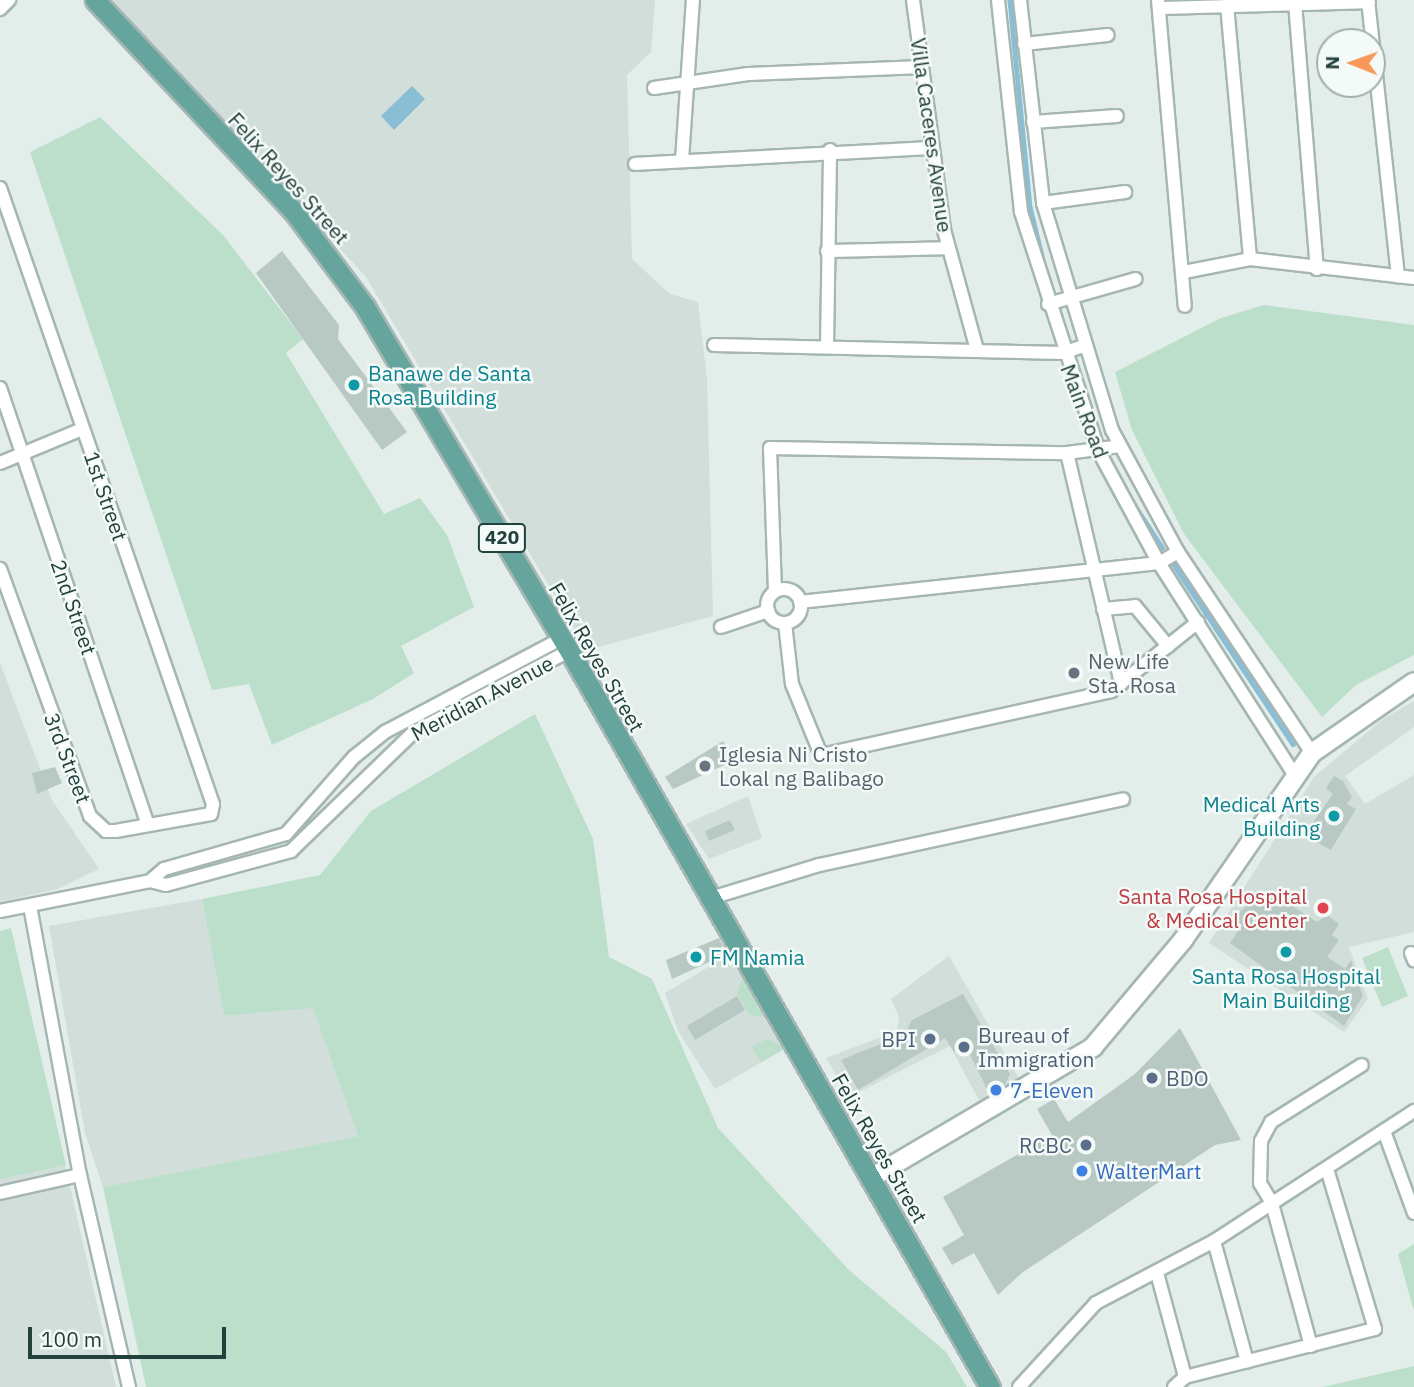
<!DOCTYPE html>
<html>
<head>
<meta charset="utf-8">
<style>
  body { margin:0 }
  #map { position:relative; width:1414px; height:1387px; overflow:hidden; background:#e3eeeb; font-family:"IBM Plex Sans",sans-serif }
  div>[style] { position:absolute }
  .built>* { inset:0; background:#d1deda }
  .green>* { inset:0; background:#bcdfcb }
  .water>* { inset:0; background:#8abed4 }
  .stream>* { height:4.5px; margin:-2.25px; padding:0 2.25px; transform-origin:2.25px; border-radius:2.25px; background:#8abed4 }
  .building>* { inset:0; background:#b8c9c4 }
  .roads { filter:drop-shadow(2px 0 #a5b6b3) drop-shadow(-2px 0 #a5b6b3) drop-shadow(0 2px #a5b6b3) drop-shadow(0 -2px #a5b6b3) }
  .street>* { height:12px; margin:-6px; padding:0 6px; transform-origin:6px; border-radius:6px; background:#fff }
  .street>.ring { margin:-6px; padding:0; box-sizing:content-box; background:none; border:12px solid #fff; border-radius:50% }
  .secondary>* { height:18px; margin:-9px; padding:0 9px; transform-origin:9px; border-radius:9px; background:#fff }
  .primary>* { height:19px; margin:-9.5px; padding:0 9.5px; transform-origin:9.5px; border-radius:9.5px; background:#66a59e }
  .dots>* { width:19px; height:19px; translate:-50% -50%; box-sizing:border-box; border:4px solid #f4faf8; border-radius:50% }
  span { translate:-50% -50%; white-space:nowrap; text-align:center; line-height:1.15; -webkit-text-stroke:5px #f4faf8; paint-order:stroke }
  .shield-label span { padding:2px 5px; background:#f4faf8; border:2px solid; border-radius:5px; -webkit-text-stroke-width:0 }
  .shield-label { font-size:19px; color:#22403c; font-weight:700 }
  .street-label { font-size:21px; color:#22403c }
  .culture-label { font-size:21px; color:#0d838f }
  .left { translate:0 -50%; text-align:left }
  .right { translate:-100% -50%; text-align:right }
  .worship-label { font-size:21px; color:#5b616d }
  .health-label { font-size:21px; color:#be3a42 }
  .service-label { font-size:21px; color:#4e5e75 }
  .shop-label { font-size:21px; color:#366cbe }
  .north { position:absolute; left:1316px; top:28px; width:70px; height:70px; box-sizing:border-box; background:#f4faf8; border:2px solid #a0b0ad; border-radius:50%; rotate:271deg; font-size:19px; font-weight:700; line-height:28px; text-align:center; color:#22403c }
  .north::after { content:''; display:block; margin:auto; width:24px; height:32px; background:#f79758; clip-path:polygon(50% 0,100% 100%,50% 72%,0 100%) }
  .scale { position:absolute; left:28px; top:1327px; width:198px; height:32px; box-sizing:border-box; border:4px solid #22403c; border-top:0; padding-left:9px; font-size:21px; line-height:24px; white-space:nowrap; color:#22403c; -webkit-text-stroke:5px #f4faf8; paint-order:stroke }
</style>
</head>
<body>
<div id="map">
  <div class="built">
    <i style="clip-path:polygon(112px 0,655px 0,651px 52px,627px 75px,632px 259px,670px 294px,698px 302px,707px 378px,713px 616px,587px 650px,366px 277px)"></i>
    <i style="clip-path:polygon(0 663px,52px 800px,99px 869px,58px 889px,0 902px)"></i>
    <i style="clip-path:polygon(1414px 701px,1414px 727px,1345px 776px,1365px 804px,1414px 775px,1414px 932px,1349px 947px,1368px 999px,1344px 1032px,1209px 943px,1314px 777px,1383px 719px)"></i>
    <i style="clip-path:polygon(748px 796px,762px 838px,709px 859px,686px 824px)"></i>
    <i style="clip-path:polygon(202px 899px,224px 1016px,313px 1007px,358px 1136px,103px 1187px,85px 1133px,49px 926px)"></i>
    <i style="clip-path:polygon(735px 951px,788px 1047px,715px 1089px,678px 1031px,665px 993px)"></i>
    <i style="clip-path:polygon(949px 956px,1021px 1082px,980px 1102px,950px 1046px,849px 1097px,826px 1058px,897px 1031px,899px 1016px,891px 999px)"></i>
    <i style="clip-path:polygon(65px 1165px,116px 1387px,0 1387px,0 1179px)"></i>
  </div>
  <div class="green">
    <i style="clip-path:polygon(100px 117px,223px 235px,303px 339px,286px 353px,384px 514px,420px 498px,447px 535px,474px 607px,401px 646px,414px 673px,373px 699px,272px 745px,249px 684px,212px 690px,30px 152px)"></i>
    <i style="clip-path:polygon(1264px 305px,1414px 325px,1414px 655px,1356px 685px,1322px 717px,1184px 534px,1132px 430px,1115px 372px,1221px 318px)"></i>
    <i style="clip-path:polygon(535px 714px,593px 839px,609px 957px,652px 979px,718px 1128px,849px 1270px,946px 1352px,967px 1387px,146px 1387px,103px 1187px,358px 1136px,313px 1008px,224px 1016px,202px 899px,320px 875px,371px 811px)"></i>
    <i style="clip-path:polygon(11px 928px,66px 1165px,0 1179px,0 931px)"></i>
    <i style="clip-path:polygon(1388px 947px,1408px 996px,1382px 1007px,1362px 958px)"></i>
    <i style="clip-path:polygon(744px 973px,769px 1017px,750px 1015px,737px 994px)"></i>
    <i style="clip-path:polygon(767px 1039px,786px 1048px,761px 1062px,752px 1047px)"></i>
    <i style="clip-path:polygon(1414px 1244px,1414px 1311px,1398px 1254px)"></i>
    <i style="clip-path:polygon(1414px 1366px,1414px 1387px,1323px 1387px)"></i>
  </div>
  <div class="water">
    <i style="clip-path:polygon(412px 86px,425px 99px,394px 130px,381px 116px)"></i>
  </div>
  <div class="stream">
    <i style="left:1010px;top:0;width:208px;rotate:84.5deg"></i>
    <i style="left:1030px;top:207px;width:59px;rotate:76.2deg"></i>
    <i style="left:1130px;top:498px;width:59px;rotate:56.9deg"></i>
    <i style="left:1174px;top:565px;width:215px;rotate:56.4deg"></i>
  </div>
  <div class="building">
    <i style="clip-path:polygon(282px 251px,339px 325px,338px 339px,407px 432px,382px 450px,256px 273px)"></i>
    <i style="clip-path:polygon(723px 741px,733px 761px,673px 789px,665px 777px)"></i>
    <i style="clip-path:polygon(55px 767px,62px 783px,37px 794px,32px 773px)"></i>
    <i style="clip-path:polygon(1334px 776px,1343px 781px,1352px 797px,1347px 804px,1356px 809px,1331px 850px,1304px 835px,1333px 794px,1326px 788px)"></i>
    <i style="clip-path:polygon(730px 820px,735px 830px,709px 841px,705px 831px)"></i>
    <i style="clip-path:polygon(1266px 889px,1317px 922px,1327px 915px,1339px 924px,1332px 935px,1339px 940px,1327px 957px,1345px 969px,1351px 960px,1363px 996px,1344px 1026px,1230px 943px,1242px 925px,1233px 918px)"></i>
    <i style="clip-path:polygon(719px 938px,727px 954px,672px 979px,666px 960px)"></i>
    <i style="clip-path:polygon(963px 994px,1010px 1074px,1004px 1086px,990px 1095px,965px 1045px,954px 1052px,945px 1038px,858px 1090px,841px 1060px,905px 1034px,912px 1020px)"></i>
    <i style="clip-path:polygon(737px 996px,745px 1010px,695px 1040px,687px 1026px)"></i>
    <i style="clip-path:polygon(1180px 1028px,1241px 1140px,1215px 1145px,1023px 1272px,998px 1295px,974px 1253px,952px 1265px,942px 1248px,964px 1235px,943px 1197px,1052px 1135px,1037px 1109px,1054px 1099px,1068px 1122px,1135px 1074px)"></i>
  </div>
  <div class="roads">
    <div class="street">
      <i style="left:913px;top:0;width:232px;rotate:82.3deg"></i>
      <i style="left:944px;top:230px;width:124px;rotate:74.6deg"></i>
      <i style="left:998px;top:0;width:213px;rotate:83.8deg"></i>
      <i style="left:1021px;top:212px;width:252px;rotate:72deg"></i>
      <i style="left:1099px;top:452px;width:126px;rotate:61.6deg"></i>
      <i style="left:1159px;top:563px;width:253px;rotate:57.4deg"></i>
      <i style="left:1020px;top:0;width:204px;rotate:83.5deg"></i>
      <i style="left:1043px;top:203px;width:237px;rotate:73.1deg"></i>
      <i style="left:1112px;top:430px;width:139px;rotate:61.6deg"></i>
      <i style="left:1178px;top:552px;width:242px;rotate:56.3deg"></i>
      <i style="left:1158px;top:0;width:307px;rotate:85deg"></i>
      <i style="left:1368px;top:0;width:278px;rotate:83.8deg"></i>
      <i style="left:1295px;top:3px;width:267px;rotate:85.3deg"></i>
      <i style="left:1227px;top:5px;width:255px;rotate:84.8deg"></i>
      <i style="left:1159px;top:8px;width:210px;rotate:-1.6deg"></i>
      <i style="left:0;top:9px;width:13px;rotate:-45deg"></i>
      <i style="left:1024px;top:44px;width:84px;rotate:-6.1deg"></i>
      <i style="left:654px;top:88px;width:95px;rotate:-8.5deg"></i>
      <i style="left:748px;top:74px;width:174px;rotate:-2.3deg"></i>
      <i style="left:1033px;top:122px;width:84px;rotate:-4.1deg"></i>
      <i style="left:682px;top:160px;width:160px;rotate:-86.1deg"></i>
      <i style="left:635px;top:164px;width:294px;rotate:-3.1deg"></i>
      <i style="left:0;top:188px;width:652px;rotate:70.93deg"></i>
      <i style="left:213px;top:804px;width:10px;rotate:101deg"></i>
      <i style="left:211px;top:814px;width:97px;rotate:169.9deg"></i>
      <i style="left:116px;top:831px;width:10px;rotate:180deg"></i>
      <i style="left:106px;top:831px;width:22px;rotate:-137deg"></i>
      <i style="left:90px;top:816px;width:263px;rotate:-110deg"></i>
      <i style="left:1043px;top:203px;width:83px;rotate:-7.6deg"></i>
      <i style="left:827px;top:251px;width:121px;rotate:-1.4deg"></i>
      <i style="left:1184px;top:272px;width:67px;rotate:-11.1deg"></i>
      <i style="left:1250px;top:259px;width:165px;rotate:6.6deg"></i>
      <i style="left:1048px;top:304px;width:91px;rotate:-16deg"></i>
      <i style="left:714px;top:345px;width:349px;rotate:1.3deg"></i>
      <i style="left:1063px;top:353px;width:21px;rotate:-19deg"></i>
      <i style="left:827px;top:347px;width:197px;rotate:-89.1deg"></i>
      <i style="left:0;top:388px;width:461px;rotate:71.3deg"></i>
      <i style="left:1067px;top:453px;width:237px;rotate:76.8deg"></i>
      <i style="left:0;top:463px;width:89px;rotate:-22.5deg"></i>
      <i class="ring" style="left:767px;top:589px;width:22px;height:22px"></i>
      <i style="left:775px;top:591px;width:143px;rotate:-92deg"></i>
      <i style="left:770px;top:448px;width:297px;rotate:1deg"></i>
      <i style="left:1067px;top:453px;width:53px;rotate:-7.5deg"></i>
      <i style="left:800px;top:602px;width:361px;rotate:-6.2deg"></i>
      <i style="left:1159px;top:563px;width:22px;rotate:-30deg"></i>
      <i style="left:1103px;top:609px;width:32px;rotate:-5deg"></i>
      <i style="left:1135px;top:606px;width:52px;rotate:50.5deg"></i>
      <i style="left:785px;top:623px;width:61px;rotate:83.5deg"></i>
      <i style="left:792px;top:684px;width:77px;rotate:67.8deg"></i>
      <i style="left:821px;top:755px;width:297px;rotate:-12.4deg"></i>
      <i style="left:1111px;top:691px;width:111px;rotate:-38.4deg"></i>
      <i style="left:721px;top:627px;width:50px;rotate:-18.8deg"></i>
      <i style="left:150px;top:881px;width:18px;rotate:-41deg"></i>
      <i style="left:164px;top:869px;width:127px;rotate:-16deg"></i>
      <i style="left:286px;top:834px;width:103px;rotate:-48.6deg"></i>
      <i style="left:354px;top:757px;width:40px;rotate:-39deg"></i>
      <i style="left:385px;top:732px;width:199px;rotate:-27.9deg"></i>
      <i style="left:711px;top:898px;width:113px;rotate:-17deg"></i>
      <i style="left:819px;top:865px;width:311px;rotate:-12.2deg"></i>
      <i style="left:30px;top:906px;width:274px;rotate:79.5deg"></i>
      <i style="left:80px;top:1175px;width:218px;rotate:77deg"></i>
      <i style="left:0;top:911px;width:153px;rotate:-11.3deg"></i>
      <i style="left:150px;top:881px;width:16px;rotate:14deg"></i>
      <i style="left:166px;top:885px;width:130px;rotate:-15.2deg"></i>
      <i style="left:291px;top:851px;width:171px;rotate:-44.1deg"></i>
      <i style="left:414px;top:732px;width:175px;rotate:-27.6deg"></i>
      <i style="left:1411px;top:953px;width:8px;rotate:67deg"></i>
      <i style="left:1384px;top:1131px;width:87px;rotate:69.9deg"></i>
      <i style="left:0;top:1193px;width:82px;rotate:-12.7deg"></i>
      <i style="left:1214px;top:1241px;width:125px;rotate:74.7deg"></i>
      <i style="left:1157px;top:1273px;width:108px;rotate:74.9deg"></i>
      <i style="left:1311px;top:1346px;width:148px;rotate:-105.3deg"></i>
      <i style="left:1272px;top:1203px;width:23px;rotate:-121deg"></i>
      <i style="left:1260px;top:1183px;width:42px;rotate:-88.6deg"></i>
      <i style="left:1261px;top:1141px;width:21px;rotate:-62deg"></i>
      <i style="left:1271px;top:1122px;width:107px;rotate:-32.1deg"></i>
      <i style="left:1019px;top:1387px;width:114px;rotate:-47.5deg"></i>
      <i style="left:1096px;top:1303px;width:133px;rotate:-27.7deg"></i>
      <i style="left:1214px;top:1241px;width:239px;rotate:-33deg"></i>
      <i style="left:1174px;top:1387px;width:15px;rotate:-42deg"></i>
      <i style="left:1185px;top:1377px;width:196px;rotate:-14.2deg"></i>
      <i style="left:1375px;top:1329px;width:167px;rotate:-106.7deg"></i>
    </div>
    <div class="secondary">
      <i style="left:871px;top:1178px;width:258px;rotate:-30.5deg"></i>
      <i style="left:1093px;top:1047px;width:140px;rotate:-49.9deg"></i>
      <i style="left:1183px;top:940px;width:227px;rotate:-55.4deg"></i>
      <i style="left:1312px;top:753px;width:124px;rotate:-34.8deg"></i>
    </div>
    <div class="primary">
      <i style="left:95px;top:0;width:291px;rotate:46.8deg"></i>
      <i style="left:294px;top:212px;width:119px;rotate:53.2deg"></i>
      <i style="left:365px;top:307px;width:417px;rotate:59.3deg"></i>
      <i style="left:578px;top:666px;width:830px;rotate:60.26deg"></i>
    </div>
  </div>
  <div class="dots">
    <i style="left:354px;top:385px;background:#0f9aa8"></i>
    <i style="left:1074px;top:673px;background:#6b7280"></i>
    <i style="left:705px;top:766px;background:#6b7280"></i>
    <i style="left:1334px;top:816px;background:#0f9aa8"></i>
    <i style="left:1323px;top:908px;background:#e0444e"></i>
    <i style="left:1286px;top:952px;background:#0f9aa8"></i>
    <i style="left:696px;top:957px;background:#0f9aa8"></i>
    <i style="left:930px;top:1039px;background:#5c6f8a"></i>
    <i style="left:964px;top:1047px;background:#5c6f8a"></i>
    <i style="left:1152px;top:1078px;background:#5c6f8a"></i>
    <i style="left:996px;top:1090px;background:#3f7fe0"></i>
    <i style="left:1086px;top:1145px;background:#5c6f8a"></i>
    <i style="left:1082px;top:1171px;background:#3f7fe0"></i>
  </div>
  <div class="shield-label">
    <span style="left:502px;top:538px">420</span>
  </div>
  <div class="street-label">
    <span style="left:932px;top:135px;rotate:82deg">Villa Caceres Avenue</span>
    <span style="left:289px;top:178px;rotate:48deg">Felix Reyes Street</span>
    <span style="left:1085px;top:411px;rotate:69deg">Main Road</span>
    <span style="left:106px;top:496px;rotate:71deg">1st Street</span>
    <span style="left:74px;top:607px;rotate:71deg">2nd Street</span>
    <span style="left:597px;top:657px;rotate:60deg">Felix Reyes Street</span>
    <span style="left:482px;top:698px;rotate:-28deg">Meridian Avenue</span>
    <span style="left:68px;top:758px;rotate:69deg">3rd Street</span>
    <span style="left:880px;top:1148px;rotate:60deg">Felix Reyes Street</span>
  </div>
  <div class="culture-label">
    <span class="left" style="left:368px;top:385px">Banawe de Santa<br>Rosa Building</span>
    <span class="right" style="left:1320px;top:816px">Medical Arts<br>Building</span>
    <span class="left" style="left:710px;top:957px">FM Namia</span>
    <span style="left:1286px;top:988px">Santa Rosa Hospital<br>Main Building</span>
  </div>
  <div class="worship-label">
    <span class="left" style="left:1088px;top:673px">New Life<br>Sta. Rosa</span>
    <span class="left" style="left:719px;top:766px">Iglesia Ni Cristo<br>Lokal ng Balibago</span>
  </div>
  <div class="health-label">
    <span class="right" style="left:1307px;top:908px">Santa Rosa Hospital<br>&amp; Medical Center</span>
  </div>
  <div class="service-label">
    <span class="left" style="left:978px;top:1047px">Bureau of<br>Immigration</span>
    <span class="right" style="left:916px;top:1039px">BPI</span>
    <span class="left" style="left:1166px;top:1078px">BDO</span>
    <span class="right" style="left:1072px;top:1145px">RCBC</span>
  </div>
  <div class="shop-label">
    <span class="left" style="left:1010px;top:1090px">7-Eleven</span>
    <span class="left" style="left:1096px;top:1171px">WalterMart</span>
  </div>
  <div class="north">N</div>
  <div class="scale">100 m</div>
</div>
</body>
</html>
